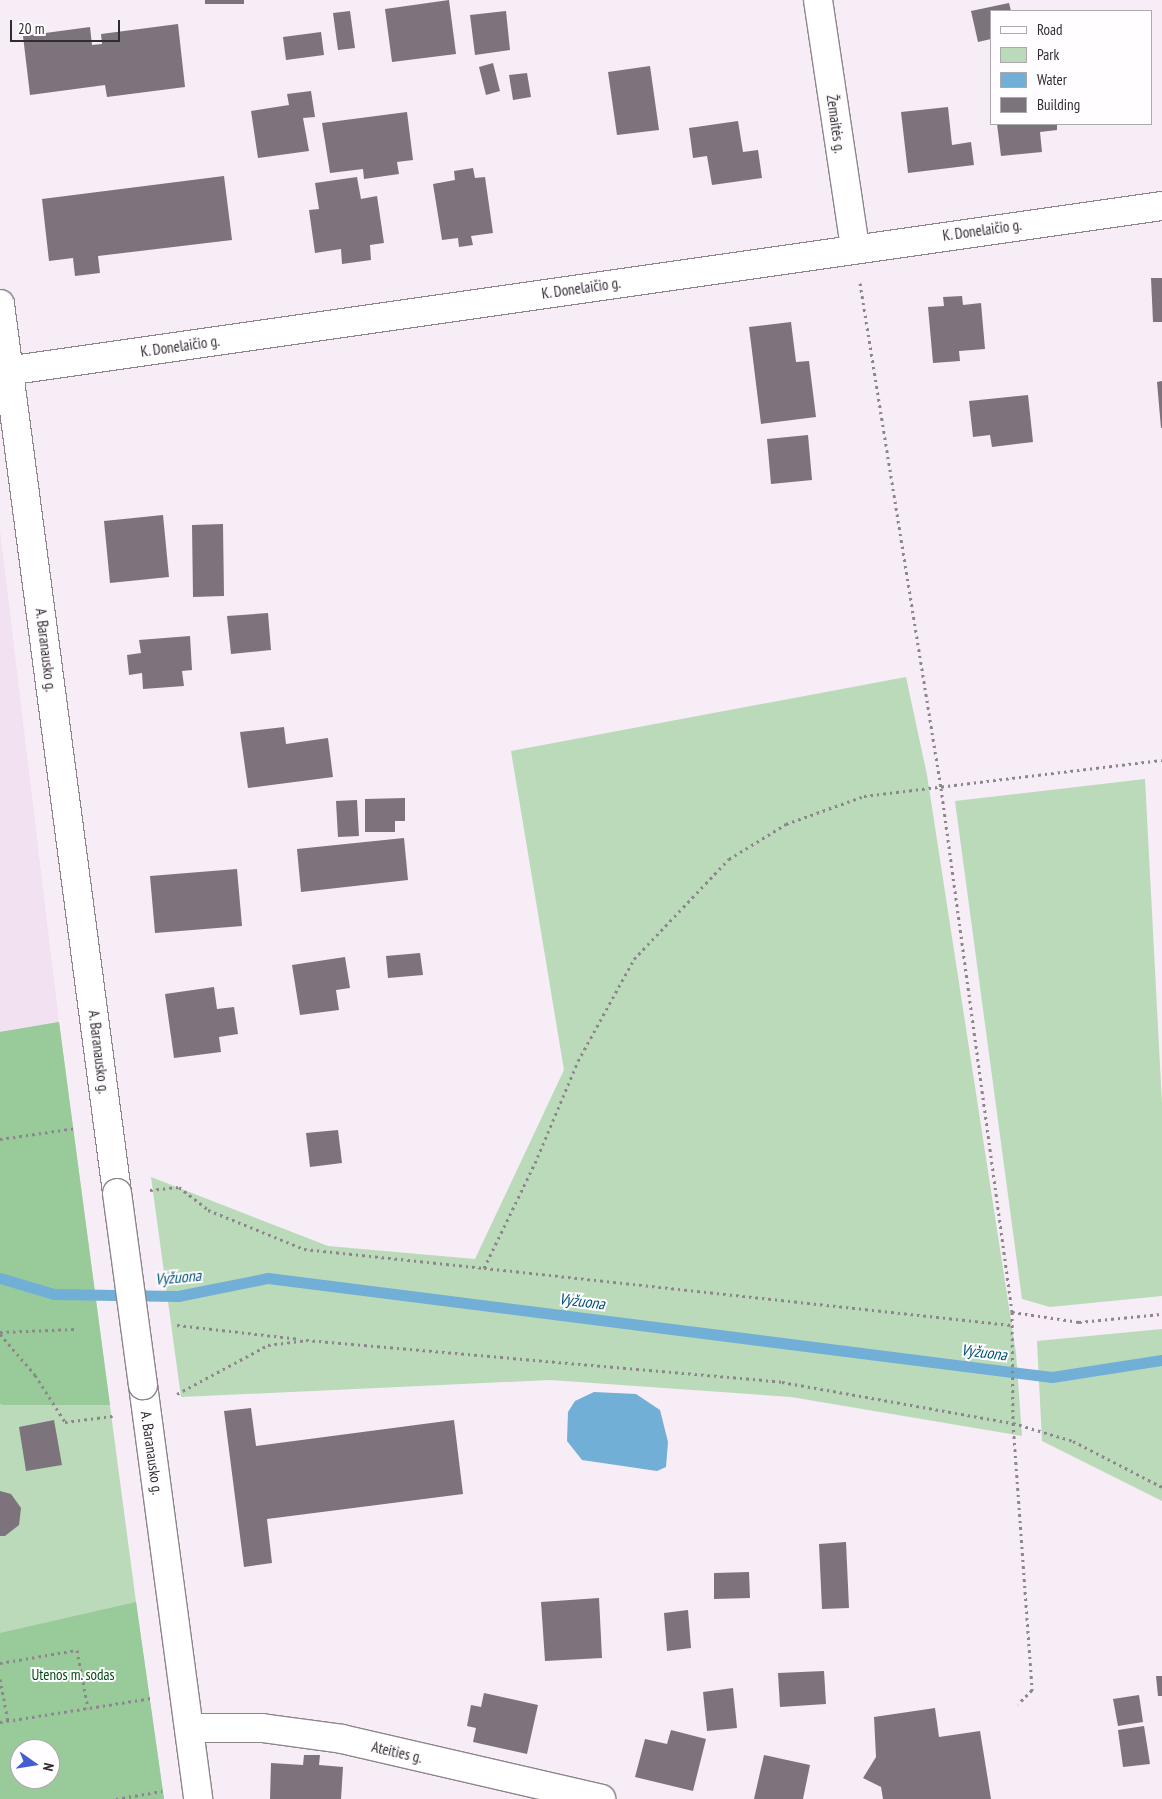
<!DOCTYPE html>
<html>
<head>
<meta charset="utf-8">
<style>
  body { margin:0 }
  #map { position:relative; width:1162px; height:1799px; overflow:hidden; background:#f6edf6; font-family:"PT Sans Narrow",sans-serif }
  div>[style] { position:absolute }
  .built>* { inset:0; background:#f1e1f1 }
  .green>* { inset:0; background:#badaba }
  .forest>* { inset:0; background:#99ca9a }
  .water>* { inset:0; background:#72afd6 }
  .stream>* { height:11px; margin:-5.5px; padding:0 5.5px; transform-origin:5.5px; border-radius:5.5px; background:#72afd6 }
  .building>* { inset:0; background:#7c737c }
  .path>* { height:3px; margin-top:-1.5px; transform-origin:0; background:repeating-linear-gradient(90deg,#8d878d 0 2.5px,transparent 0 6.5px) }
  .roads { filter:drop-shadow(1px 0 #8d848d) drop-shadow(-1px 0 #8d848d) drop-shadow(0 1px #8d848d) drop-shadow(0 -1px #8d848d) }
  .minor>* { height:28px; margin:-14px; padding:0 14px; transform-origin:14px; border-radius:14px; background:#fff }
  .bridges { filter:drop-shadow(1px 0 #8d848d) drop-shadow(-1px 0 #8d848d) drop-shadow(0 1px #8d848d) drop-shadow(0 -1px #8d848d) }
  .minor-bridge>* { height:28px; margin:-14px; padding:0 14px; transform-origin:14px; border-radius:14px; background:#fff }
  span { translate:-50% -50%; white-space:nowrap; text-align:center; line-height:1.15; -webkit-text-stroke:4px #fffdff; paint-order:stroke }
  .street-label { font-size:15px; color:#302c30 }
  .park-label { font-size:15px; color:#004c0f }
  .water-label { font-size:16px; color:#005277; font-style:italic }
  .legend { position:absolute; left:990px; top:10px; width:162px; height:115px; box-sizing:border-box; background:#fffdff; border:1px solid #aca9ac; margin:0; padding:6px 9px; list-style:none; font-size:15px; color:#302c30 }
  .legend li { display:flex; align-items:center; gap:10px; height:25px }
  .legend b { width:25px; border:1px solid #aca9ac }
  .north { position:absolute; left:10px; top:1739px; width:50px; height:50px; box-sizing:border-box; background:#fffdff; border:1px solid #aca9ac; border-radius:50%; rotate:103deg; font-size:14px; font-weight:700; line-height:20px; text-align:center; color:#302c30 }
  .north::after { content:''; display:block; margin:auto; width:18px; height:22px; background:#425ed1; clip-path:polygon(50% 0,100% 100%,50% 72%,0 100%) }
  .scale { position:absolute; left:10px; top:20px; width:110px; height:22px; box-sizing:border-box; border:2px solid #302c30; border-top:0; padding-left:6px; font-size:15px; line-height:18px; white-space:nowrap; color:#302c30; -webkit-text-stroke:4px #fffdff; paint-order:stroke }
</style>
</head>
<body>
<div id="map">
  <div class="built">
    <i style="clip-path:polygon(0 530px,59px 1022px,0 1032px)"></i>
  </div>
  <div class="green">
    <i style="clip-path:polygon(906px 677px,927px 775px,1016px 1353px,1022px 1436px,791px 1397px,550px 1380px,181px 1397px,151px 1177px,328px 1246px,475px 1259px,564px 1070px,511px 751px)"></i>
    <i style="clip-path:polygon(1145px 779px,1162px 1104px,1162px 1296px,1050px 1307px,1022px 1299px,955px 801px)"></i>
    <i style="clip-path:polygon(evenodd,59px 1022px,136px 1602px,164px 1799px,0 1799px,0 1032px,59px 1022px,20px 1749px,50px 1749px,50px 1779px,20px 1779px,20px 1749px)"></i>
    <i style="clip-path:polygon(1162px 1329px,1162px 1501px,1042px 1441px,1037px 1341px)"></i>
  </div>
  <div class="forest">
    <i style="clip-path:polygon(59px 1022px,110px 1405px,4px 1405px,0 1404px,0 1032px)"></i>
    <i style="clip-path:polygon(evenodd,136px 1602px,164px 1799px,0 1799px,0 1633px,136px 1602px,20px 1749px,50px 1749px,50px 1779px,20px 1779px,20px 1749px)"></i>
  </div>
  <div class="water">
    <i style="clip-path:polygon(594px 1392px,636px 1394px,660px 1410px,668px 1442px,666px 1467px,657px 1471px,582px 1460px,567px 1441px,568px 1412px,575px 1401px)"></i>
  </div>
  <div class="stream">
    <i style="left:0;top:1278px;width:56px;rotate:16.5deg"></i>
    <i style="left:54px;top:1294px;width:124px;rotate:0.9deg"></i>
    <i style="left:178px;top:1296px;width:92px;rotate:-11.3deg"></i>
    <i style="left:268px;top:1278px;width:790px;rotate:7.2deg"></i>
    <i style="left:1052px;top:1377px;width:111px;rotate:-8.8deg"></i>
  </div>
  <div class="building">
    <i style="clip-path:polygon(205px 0,244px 0,244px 4px,205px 4px)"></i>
    <i style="clip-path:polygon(449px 0,456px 54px,392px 62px,385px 9px)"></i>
    <i style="clip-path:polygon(1009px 3px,1011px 11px,991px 11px,991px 39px,978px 42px,971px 11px)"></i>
    <i style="clip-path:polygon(350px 11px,355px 48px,338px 50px,333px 13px)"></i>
    <i style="clip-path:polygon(506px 11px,510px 50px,475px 55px,470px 15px)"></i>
    <i style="clip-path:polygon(178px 24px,185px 87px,107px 97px,105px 85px,30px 95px,23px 36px,90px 27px,92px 45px,102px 44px,101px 34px)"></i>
    <i style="clip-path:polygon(321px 32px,324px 55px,286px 60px,283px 37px)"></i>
    <i style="clip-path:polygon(493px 63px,500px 91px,486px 95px,479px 67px)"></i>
    <i style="clip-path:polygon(650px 66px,659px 130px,617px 135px,608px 72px)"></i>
    <i style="clip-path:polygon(527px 73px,531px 97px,513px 100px,509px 75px)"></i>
    <i style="clip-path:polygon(311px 91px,315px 117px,303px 118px,309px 151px,258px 158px,251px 111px,289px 105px,287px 94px)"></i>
    <i style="clip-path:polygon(948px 107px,952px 145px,971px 142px,974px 165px,908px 173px,901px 112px)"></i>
    <i style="clip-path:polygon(407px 112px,413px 160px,397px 162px,399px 174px,364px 179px,363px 169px,330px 173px,322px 123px)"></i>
    <i style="clip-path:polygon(738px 121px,743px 152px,758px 150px,762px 178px,712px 185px,707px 156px,693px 158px,689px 128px)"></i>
    <i style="clip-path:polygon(997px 124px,1057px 124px,1057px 130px,1040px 132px,1042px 152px,1001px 156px)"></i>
    <i style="clip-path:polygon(473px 168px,475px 178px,485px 177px,493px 233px,471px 236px,473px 245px,459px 247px,458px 238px,442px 240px,433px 184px,455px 180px,454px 171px)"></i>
    <i style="clip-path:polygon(224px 176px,232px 240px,98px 256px,100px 273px,75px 276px,73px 258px,49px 261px,42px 199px)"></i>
    <i style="clip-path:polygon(357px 177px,361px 199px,377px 196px,384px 243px,370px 245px,371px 260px,342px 264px,341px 249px,315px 253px,309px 210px,319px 209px,315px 183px)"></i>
    <i style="clip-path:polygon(1151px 278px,1162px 278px,1162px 322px,1153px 322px)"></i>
    <i style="clip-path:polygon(962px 296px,963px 305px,981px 303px,985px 349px,959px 351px,960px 361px,933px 363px,928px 307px,944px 306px,943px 297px)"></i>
    <i style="clip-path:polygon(791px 322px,796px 362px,809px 361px,816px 417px,761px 424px,749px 327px)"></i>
    <i style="clip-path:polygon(1162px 381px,1162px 428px,1161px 428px,1157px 382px)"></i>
    <i style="clip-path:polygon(1028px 395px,1033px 442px,992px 447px,990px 435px,973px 437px,969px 401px)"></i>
    <i style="clip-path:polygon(808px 435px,812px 480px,771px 484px,767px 439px)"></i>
    <i style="clip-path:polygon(163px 515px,169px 577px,110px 583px,104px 521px)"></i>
    <i style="clip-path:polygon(223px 524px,224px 596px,193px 597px,192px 525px)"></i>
    <i style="clip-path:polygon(268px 613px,271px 650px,231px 654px,227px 616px)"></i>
    <i style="clip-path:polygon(190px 636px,192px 670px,182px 671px,184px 686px,143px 689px,142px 673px,129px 675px,127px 655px,141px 653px,139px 640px)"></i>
    <i style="clip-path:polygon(284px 727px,286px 744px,328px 738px,333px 777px,248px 788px,240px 732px)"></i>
    <i style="clip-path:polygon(405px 798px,405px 821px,395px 821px,395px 832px,365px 832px,365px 799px)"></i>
    <i style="clip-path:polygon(357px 800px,359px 836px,338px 837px,336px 801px)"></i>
    <i style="clip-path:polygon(404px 838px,408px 880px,301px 892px,297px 849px)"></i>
    <i style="clip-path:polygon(237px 869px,242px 926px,155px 933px,150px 876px)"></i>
    <i style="clip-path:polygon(420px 953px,423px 975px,388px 978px,386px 956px)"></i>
    <i style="clip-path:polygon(345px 957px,350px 988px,336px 990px,339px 1010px,300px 1015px,292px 965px)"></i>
    <i style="clip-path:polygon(214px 987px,217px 1009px,234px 1007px,238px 1034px,219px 1037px,221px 1052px,174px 1058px,165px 994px)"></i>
    <i style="clip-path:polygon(338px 1130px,342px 1163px,310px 1167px,306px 1133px)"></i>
    <i style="clip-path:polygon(251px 1408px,256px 1446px,454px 1420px,463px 1494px,267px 1519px,272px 1563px,244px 1567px,224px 1411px)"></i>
    <i style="clip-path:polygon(54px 1420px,62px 1465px,26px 1471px,19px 1427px)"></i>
    <i style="clip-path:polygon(0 1491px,11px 1494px,21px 1508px,19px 1525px,5px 1536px,0 1536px)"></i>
    <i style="clip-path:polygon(846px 1542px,849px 1608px,822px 1609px,819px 1544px)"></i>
    <i style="clip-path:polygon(749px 1572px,750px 1598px,714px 1599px,714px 1573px)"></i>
    <i style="clip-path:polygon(599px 1598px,602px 1658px,545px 1661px,541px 1602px)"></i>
    <i style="clip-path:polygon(688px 1610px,691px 1648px,667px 1651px,664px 1613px)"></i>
    <i style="clip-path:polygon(824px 1671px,826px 1704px,780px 1707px,778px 1673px)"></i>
    <i style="clip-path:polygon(1156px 1676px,1162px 1676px,1162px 1696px,1158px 1696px)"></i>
    <i style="clip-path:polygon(733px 1688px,737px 1728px,707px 1731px,703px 1692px)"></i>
    <i style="clip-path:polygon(484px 1693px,538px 1705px,527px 1754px,473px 1742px,476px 1728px,467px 1726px,471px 1705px,481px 1707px)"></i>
    <i style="clip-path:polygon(1139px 1695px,1143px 1722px,1118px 1726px,1113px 1699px)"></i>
    <i style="clip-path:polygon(935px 1708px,939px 1737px,980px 1731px,991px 1799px,883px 1799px,881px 1787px,863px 1778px,876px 1757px,874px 1717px)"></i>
    <i style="clip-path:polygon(1144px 1726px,1150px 1764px,1123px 1767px,1118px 1730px)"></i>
    <i style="clip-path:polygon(671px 1730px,706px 1739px,693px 1791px,635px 1777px,645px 1739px,667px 1744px)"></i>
    <i style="clip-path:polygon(304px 1755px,320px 1755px,319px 1765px,343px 1767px,341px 1799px,270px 1799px,271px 1763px,303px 1765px)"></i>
    <i style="clip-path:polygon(764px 1755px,810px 1765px,803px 1799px,754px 1799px)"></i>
  </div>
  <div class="path">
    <i style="left:860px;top:283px;width:511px;rotate:80.89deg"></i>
    <i style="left:941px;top:788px;width:529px;rotate:82.28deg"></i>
    <i style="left:1012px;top:1312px;width:68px;rotate:8.5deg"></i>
    <i style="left:1079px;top:1322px;width:83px;rotate:-5.5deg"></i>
    <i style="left:0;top:1139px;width:77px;rotate:-8.2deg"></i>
    <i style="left:150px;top:1190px;width:29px;rotate:-6deg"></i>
    <i style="left:179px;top:1187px;width:37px;rotate:38deg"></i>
    <i style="left:208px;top:1210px;width:104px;rotate:22.1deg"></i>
    <i style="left:304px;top:1249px;width:181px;rotate:6deg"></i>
    <i style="left:484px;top:1268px;width:117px;rotate:-64.1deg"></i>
    <i style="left:535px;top:1163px;width:111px;rotate:-67.1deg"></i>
    <i style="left:578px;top:1061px;width:116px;rotate:-61.2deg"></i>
    <i style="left:634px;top:959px;width:138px;rotate:-46.5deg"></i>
    <i style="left:729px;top:859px;width:67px;rotate:-31.6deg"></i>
    <i style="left:786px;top:824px;width:83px;rotate:-19.7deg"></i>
    <i style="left:864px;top:796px;width:300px;rotate:-6.9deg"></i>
    <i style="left:484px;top:1268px;width:530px;rotate:6.17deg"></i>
    <i style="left:1012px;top:1312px;width:111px;rotate:89.5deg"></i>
    <i style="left:1013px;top:1423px;width:268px;rotate:85.9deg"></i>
    <i style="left:1032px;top:1690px;width:20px;rotate:135deg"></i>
    <i style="left:177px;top:1325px;width:124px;rotate:6.5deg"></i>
    <i style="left:0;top:1332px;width:76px;rotate:-2.3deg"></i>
    <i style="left:0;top:1334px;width:54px;rotate:49.5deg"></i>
    <i style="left:35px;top:1375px;width:56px;rotate:57.4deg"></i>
    <i style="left:65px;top:1422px;width:48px;rotate:-7.1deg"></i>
    <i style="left:177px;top:1394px;width:103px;rotate:-28.3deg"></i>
    <i style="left:268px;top:1345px;width:38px;rotate:-7deg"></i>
    <i style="left:306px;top:1340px;width:478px;rotate:5deg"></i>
    <i style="left:782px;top:1382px;width:235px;rotate:10.1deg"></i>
    <i style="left:1013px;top:1423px;width:63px;rotate:16.7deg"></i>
    <i style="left:1073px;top:1441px;width:100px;rotate:27.3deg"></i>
    <i style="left:0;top:1663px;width:78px;rotate:-9.6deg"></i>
    <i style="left:77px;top:1650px;width:59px;rotate:79.3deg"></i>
    <i style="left:0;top:1679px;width:43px;rotate:79.2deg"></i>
    <i style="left:0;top:1722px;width:154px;rotate:-9deg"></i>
    <i style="left:116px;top:1799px;width:47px;rotate:-9.9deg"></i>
  </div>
  <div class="roads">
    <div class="minor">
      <i style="left:818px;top:0;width:251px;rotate:81.5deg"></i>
      <i style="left:0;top:304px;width:897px;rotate:82.5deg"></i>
      <i style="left:0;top:372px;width:1174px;rotate:-8.13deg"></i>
      <i style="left:143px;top:1385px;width:418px;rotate:82.4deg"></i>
      <i style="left:189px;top:1728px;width:73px"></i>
      <i style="left:262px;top:1728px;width:81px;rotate:7.8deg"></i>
      <i style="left:342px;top:1739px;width:266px;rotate:13deg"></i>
    </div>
  </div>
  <div class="bridges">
    <div class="minor-bridge">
      <i style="left:117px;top:1193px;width:194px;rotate:82.3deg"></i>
    </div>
  </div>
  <div class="street-label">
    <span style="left:836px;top:124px;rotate:82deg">Žemaitės g.</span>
    <span style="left:982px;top:230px;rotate:-8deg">K. Donelaičio g.</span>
    <span style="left:581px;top:288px;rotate:-8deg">K. Donelaičio g.</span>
    <span style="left:180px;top:346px;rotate:-8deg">K. Donelaičio g.</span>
    <span style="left:46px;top:650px;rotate:83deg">A. Baranausko g.</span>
    <span style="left:99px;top:1052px;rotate:83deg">A. Baranausko g.</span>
    <span style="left:152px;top:1453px;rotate:82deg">A. Baranausko g.</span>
    <span style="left:397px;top:1752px;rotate:13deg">Ateities g.</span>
  </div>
  <div class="park-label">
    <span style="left:73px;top:1675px">Utenos m. sodas</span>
  </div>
  <div class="water-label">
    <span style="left:178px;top:1277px;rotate:-5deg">Vyžuona</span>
    <span style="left:582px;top:1301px;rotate:7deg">Vyžuona</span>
    <span style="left:984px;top:1352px;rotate:7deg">Vyžuona</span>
  </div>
  <ul class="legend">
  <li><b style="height:6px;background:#fff"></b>Road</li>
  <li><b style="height:14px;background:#badaba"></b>Park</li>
  <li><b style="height:14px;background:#72afd6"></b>Water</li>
  <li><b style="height:14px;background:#7c737c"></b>Building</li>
  </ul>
  <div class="north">N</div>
  <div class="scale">20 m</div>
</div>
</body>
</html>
